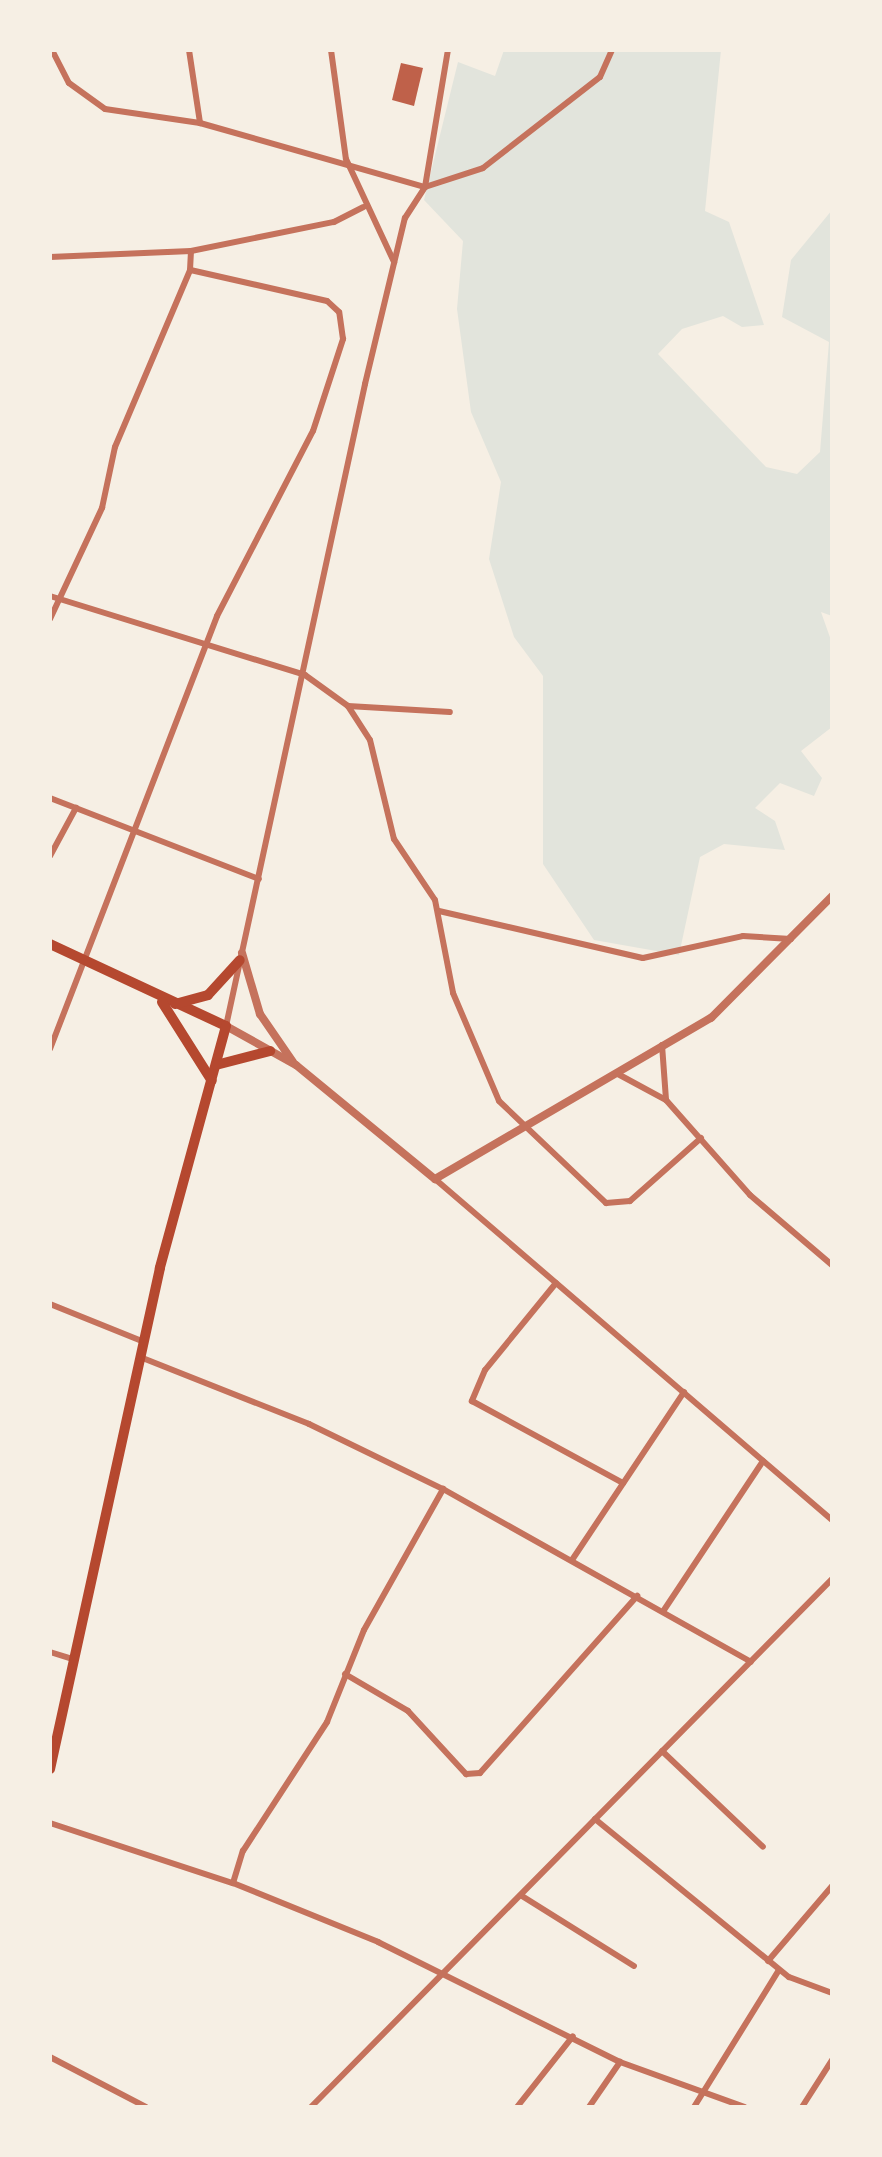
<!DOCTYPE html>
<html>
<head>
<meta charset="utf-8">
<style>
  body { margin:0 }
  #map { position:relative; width:882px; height:2157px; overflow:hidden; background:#f6efe4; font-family:Jost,sans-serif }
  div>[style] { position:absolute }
  .green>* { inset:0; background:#e2e4dc }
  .building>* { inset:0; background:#bf614a }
  .minor>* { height:6px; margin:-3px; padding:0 3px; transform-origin:3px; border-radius:3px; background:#c5725c }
  .tertiary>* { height:8px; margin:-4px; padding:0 4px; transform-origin:4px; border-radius:4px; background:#c5725c }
  .primary>* { height:10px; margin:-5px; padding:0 5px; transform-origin:5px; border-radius:5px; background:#b5482f }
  span { translate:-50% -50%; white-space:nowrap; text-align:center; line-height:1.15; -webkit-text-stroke:6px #f6efe4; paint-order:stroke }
  .frame { position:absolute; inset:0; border:52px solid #f6efe4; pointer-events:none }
</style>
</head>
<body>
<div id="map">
  <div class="green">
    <i style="clip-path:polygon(504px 50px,721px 50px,705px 211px,729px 222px,764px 325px,742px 327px,723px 316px,682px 329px,658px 354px,766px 467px,797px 474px,820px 452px,829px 342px,782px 317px,791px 260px,832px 210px,832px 616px,821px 612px,832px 643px,832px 727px,801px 751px,822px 778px,814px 796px,780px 783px,755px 808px,775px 821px,785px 850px,724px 844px,700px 857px,679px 955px,594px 940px,543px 864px,543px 676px,514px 637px,489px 559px,501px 482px,471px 412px,457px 309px,463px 241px,424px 200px,458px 62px,495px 76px)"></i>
  </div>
  <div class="building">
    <i style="clip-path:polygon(401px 63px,423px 68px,414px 106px,392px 100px)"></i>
  </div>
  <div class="minor">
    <i style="left:52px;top:50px;width:37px;rotate:63deg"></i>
    <i style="left:69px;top:83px;width:44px;rotate:35.8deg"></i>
    <i style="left:105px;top:109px;width:96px;rotate:8.4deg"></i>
    <i style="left:200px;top:123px;width:234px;rotate:15.9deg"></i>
    <i style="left:425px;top:187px;width:61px;rotate:-18.1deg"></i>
    <i style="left:483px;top:168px;width:148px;rotate:-37.9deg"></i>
    <i style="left:600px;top:77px;width:30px;rotate:-66deg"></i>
    <i style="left:189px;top:50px;width:74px;rotate:81.4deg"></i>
    <i style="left:331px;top:50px;width:110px;rotate:82.2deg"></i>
    <i style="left:346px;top:159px;width:114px;rotate:65deg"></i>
    <i style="left:50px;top:257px;width:141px;rotate:-2.4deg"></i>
    <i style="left:191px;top:251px;width:146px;rotate:-11.5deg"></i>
    <i style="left:334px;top:222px;width:33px;rotate:-27deg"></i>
    <i style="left:50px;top:596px;width:267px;rotate:17.2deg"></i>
    <i style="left:305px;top:675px;width:53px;rotate:35.8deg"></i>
    <i style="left:348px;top:706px;width:40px;rotate:57.1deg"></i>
    <i style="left:370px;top:740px;width:102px;rotate:76.4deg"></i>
    <i style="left:394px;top:839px;width:73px;rotate:56.1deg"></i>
    <i style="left:435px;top:900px;width:95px;rotate:79deg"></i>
    <i style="left:453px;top:993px;width:117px;rotate:66.9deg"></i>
    <i style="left:499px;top:1101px;width:148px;rotate:43.6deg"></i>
    <i style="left:606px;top:1203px;width:24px;rotate:-5deg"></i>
    <i style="left:630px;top:1201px;width:95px;rotate:-41.6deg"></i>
    <i style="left:50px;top:619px;width:123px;rotate:-64.9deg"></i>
    <i style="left:102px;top:508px;width:62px;rotate:-78deg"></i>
    <i style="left:115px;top:447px;width:192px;rotate:-67deg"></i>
    <i style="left:348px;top:706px;width:102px;rotate:3.4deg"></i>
    <i style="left:50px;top:798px;width:224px;rotate:21.2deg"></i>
    <i style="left:50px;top:856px;width:55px;rotate:-61.6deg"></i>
    <i style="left:439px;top:911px;width:209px;rotate:13deg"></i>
    <i style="left:643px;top:958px;width:102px;rotate:-12.4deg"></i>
    <i style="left:743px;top:936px;width:48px;rotate:3.6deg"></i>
    <i style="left:226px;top:1026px;width:657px;rotate:-77.78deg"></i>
    <i style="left:365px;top:384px;width:171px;rotate:-76.5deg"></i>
    <i style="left:405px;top:218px;width:37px;rotate:-57deg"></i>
    <i style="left:425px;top:187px;width:139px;rotate:-80.5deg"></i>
    <i style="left:662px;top:1045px;width:55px;rotate:85.8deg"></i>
    <i style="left:50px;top:1049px;width:464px;rotate:-68.9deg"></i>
    <i style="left:217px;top:616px;width:208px;rotate:-62.6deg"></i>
    <i style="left:313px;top:431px;width:97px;rotate:-71.9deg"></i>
    <i style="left:343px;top:339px;width:27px;rotate:-98deg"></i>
    <i style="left:339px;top:312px;width:16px;rotate:-137deg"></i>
    <i style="left:327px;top:301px;width:140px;rotate:-167.2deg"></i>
    <i style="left:190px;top:270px;width:19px;rotate:-87deg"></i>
    <i style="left:616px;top:1073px;width:57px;rotate:28.4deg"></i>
    <i style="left:666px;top:1100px;width:127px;rotate:48.5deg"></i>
    <i style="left:750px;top:1195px;width:108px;rotate:40.5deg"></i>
    <i style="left:435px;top:1179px;width:523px;rotate:40.66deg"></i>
    <i style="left:556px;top:1283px;width:112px;rotate:129.2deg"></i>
    <i style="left:485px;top:1370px;width:34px;rotate:113deg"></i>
    <i style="left:472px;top:1401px;width:172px;rotate:28.5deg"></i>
    <i style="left:50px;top:1304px;width:101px;rotate:22deg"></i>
    <i style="left:140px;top:1357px;width:182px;rotate:21.6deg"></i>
    <i style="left:309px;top:1424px;width:149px;rotate:25.9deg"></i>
    <i style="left:443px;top:1489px;width:353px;rotate:29.3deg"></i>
    <i style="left:572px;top:1560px;width:202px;rotate:-56.3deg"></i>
    <i style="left:664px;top:1610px;width:179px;rotate:-56.4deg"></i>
    <i style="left:50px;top:1652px;width:24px;rotate:17deg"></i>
    <i style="left:345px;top:1674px;width:73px;rotate:30.4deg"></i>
    <i style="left:408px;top:1711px;width:86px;rotate:47.4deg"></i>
    <i style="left:466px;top:1774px;width:14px;rotate:-4deg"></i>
    <i style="left:480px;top:1773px;width:237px;rotate:-48.4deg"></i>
    <i style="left:662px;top:1751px;width:139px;rotate:43.5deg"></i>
    <i style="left:595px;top:1819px;width:250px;rotate:39.2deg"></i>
    <i style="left:789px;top:1977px;width:46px;rotate:20.4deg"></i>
    <i style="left:50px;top:1823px;width:193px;rotate:18.2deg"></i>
    <i style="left:233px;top:1883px;width:157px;rotate:22.1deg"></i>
    <i style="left:378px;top:1942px;width:270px;rotate:26.4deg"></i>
    <i style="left:620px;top:2062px;width:132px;rotate:19.9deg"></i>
    <i style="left:233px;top:1883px;width:34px;rotate:-73deg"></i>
    <i style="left:243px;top:1851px;width:154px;rotate:-56.9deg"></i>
    <i style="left:327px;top:1722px;width:99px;rotate:-68.1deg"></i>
    <i style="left:364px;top:1630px;width:162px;rotate:-60.7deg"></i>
    <i style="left:522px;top:1896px;width:132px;rotate:32deg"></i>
    <i style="left:768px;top:1961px;width:99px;rotate:-49.5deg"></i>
    <i style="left:50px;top:2057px;width:108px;rotate:27.5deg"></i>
    <i style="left:311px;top:2107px;width:742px;rotate:-45.38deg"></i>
    <i style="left:517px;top:2107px;width:90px;rotate:-51.7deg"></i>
    <i style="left:589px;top:2107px;width:55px;rotate:-55.4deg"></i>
    <i style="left:694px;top:2107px;width:161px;rotate:-58.2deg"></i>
    <i style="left:802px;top:2107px;width:56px;rotate:-57.4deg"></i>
  </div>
  <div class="tertiary">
    <i style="left:242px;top:953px;width:64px;rotate:73.6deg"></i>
    <i style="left:260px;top:1014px;width:58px;rotate:55.5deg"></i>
    <i style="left:226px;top:1026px;width:80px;rotate:29.1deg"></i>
    <i style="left:296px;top:1065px;width:180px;rotate:39.4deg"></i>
    <i style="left:435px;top:1179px;width:320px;rotate:-30.3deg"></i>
    <i style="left:711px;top:1018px;width:172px;rotate:-45.2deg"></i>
  </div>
  <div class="primary">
    <i style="left:50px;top:944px;width:194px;rotate:25deg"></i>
    <i style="left:226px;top:1026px;width:251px;rotate:105.3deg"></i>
    <i style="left:160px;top:1268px;width:513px;rotate:102.38deg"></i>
    <i style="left:162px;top:1002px;width:93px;rotate:57.7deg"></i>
    <i style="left:175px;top:1004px;width:34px;rotate:-15deg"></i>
    <i style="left:208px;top:995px;width:47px;rotate:-47.6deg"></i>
    <i style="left:216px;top:1065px;width:56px;rotate:-14.5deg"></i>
  </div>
  <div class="frame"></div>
</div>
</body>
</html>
